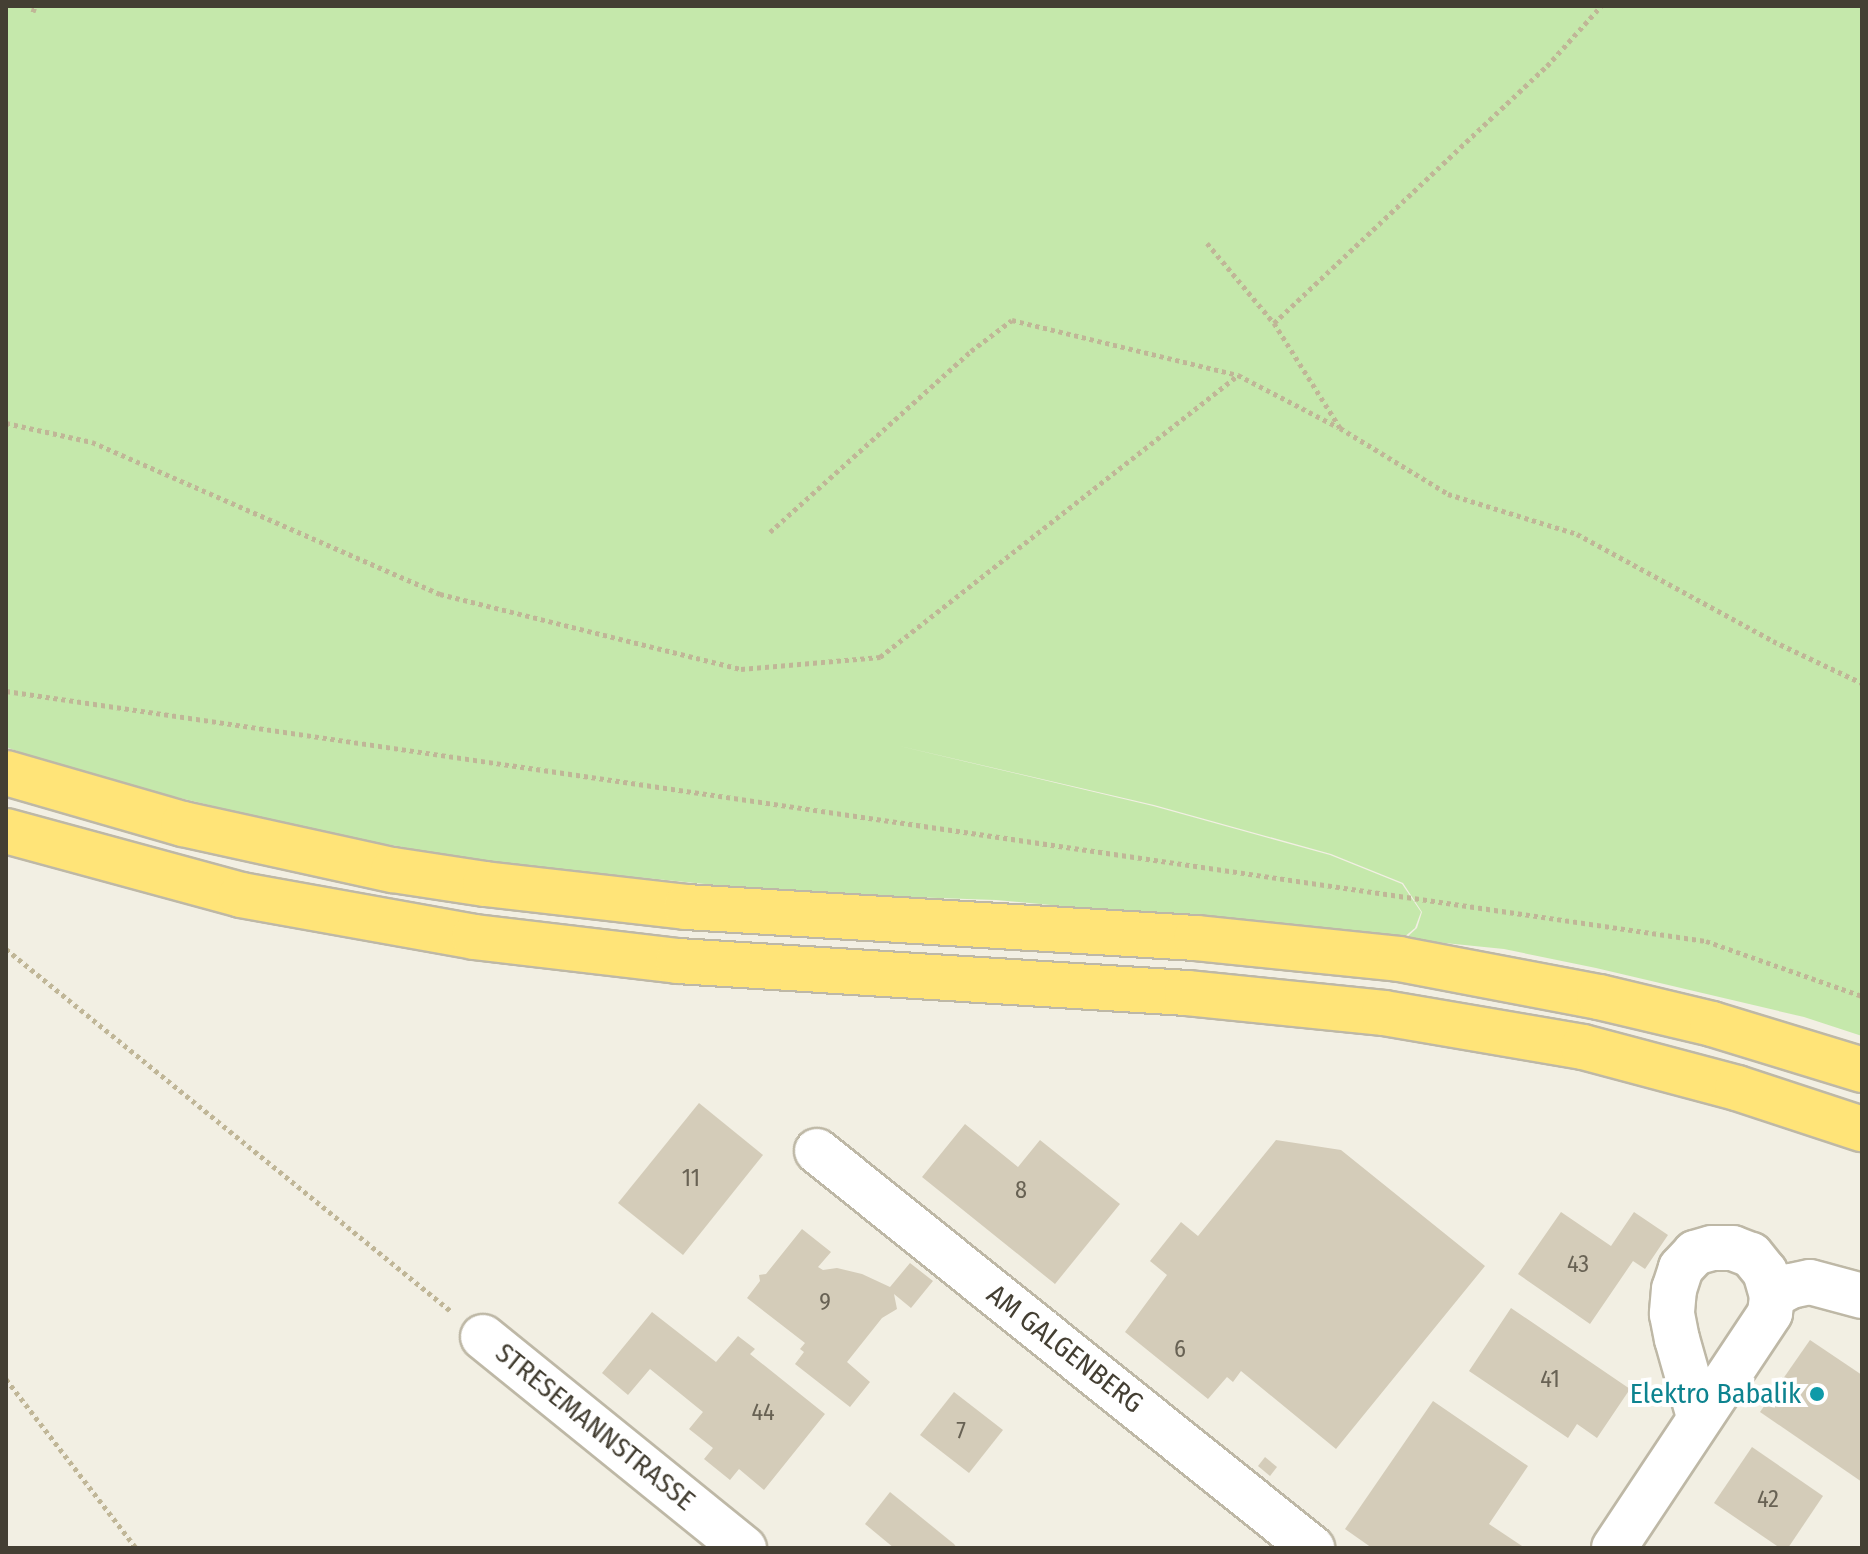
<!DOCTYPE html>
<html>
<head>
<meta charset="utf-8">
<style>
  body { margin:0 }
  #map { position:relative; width:1868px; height:1554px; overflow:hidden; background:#f2efe3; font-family:"Fira Sans Condensed",sans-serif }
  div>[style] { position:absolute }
  .green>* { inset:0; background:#c5e8ab }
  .building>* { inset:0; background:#d4ccb9 }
  .path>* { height:5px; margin-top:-2.5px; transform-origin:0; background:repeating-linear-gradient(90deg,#c0b697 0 4px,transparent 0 8px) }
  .roads { filter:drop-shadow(2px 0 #beb8a6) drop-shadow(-2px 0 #beb8a6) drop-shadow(0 2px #beb8a6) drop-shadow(0 -2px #beb8a6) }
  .minor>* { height:44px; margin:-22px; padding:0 22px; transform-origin:22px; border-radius:22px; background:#fff }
  .trunk>* { height:44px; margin:-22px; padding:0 22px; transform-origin:22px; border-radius:22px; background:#ffe478 }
  .dots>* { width:22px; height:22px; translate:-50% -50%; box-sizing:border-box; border:4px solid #fff; border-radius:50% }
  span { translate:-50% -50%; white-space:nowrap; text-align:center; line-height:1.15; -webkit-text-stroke:8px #fff; paint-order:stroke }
  .number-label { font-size:24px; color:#686254 }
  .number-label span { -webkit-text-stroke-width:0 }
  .street-label { font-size:28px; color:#443f33 }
  .culture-label { font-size:28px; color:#0d838f }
  .right { translate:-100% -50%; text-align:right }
  .frame { position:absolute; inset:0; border:8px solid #443f33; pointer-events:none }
</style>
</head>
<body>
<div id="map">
  <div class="green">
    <i style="clip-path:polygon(6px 6px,1862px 6px,1862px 1036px,1804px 1017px,1596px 968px,1504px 949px,1405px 939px,1417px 928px,1422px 912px,1403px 883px,1331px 854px,1154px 805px,895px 745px,1153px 806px,1330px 855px,1402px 884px,1421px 912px,1415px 928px,1403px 938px,996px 900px,794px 893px,488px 862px,334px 835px,84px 775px,6px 747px)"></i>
  </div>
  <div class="building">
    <i style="clip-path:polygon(699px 1103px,763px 1155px,683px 1255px,618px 1203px)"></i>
    <i style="clip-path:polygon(965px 1124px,1018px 1167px,1040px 1140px,1120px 1204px,1055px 1284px,922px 1177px)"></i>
    <i style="clip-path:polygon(1276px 1140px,1341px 1150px,1485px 1266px,1336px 1449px,1241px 1371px,1233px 1382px,1227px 1377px,1208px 1399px,1125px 1332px,1167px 1275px,1150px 1261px,1181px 1222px,1198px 1236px)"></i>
    <i style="clip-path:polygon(1561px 1212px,1611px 1246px,1634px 1212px,1668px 1235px,1645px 1269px,1633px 1261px,1590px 1324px,1518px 1274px)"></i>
    <i style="clip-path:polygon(802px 1229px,831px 1252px,818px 1267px,823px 1270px,837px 1268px,862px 1274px,890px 1287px,910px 1263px,933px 1281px,911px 1308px,894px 1294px,897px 1309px,882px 1318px,847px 1362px,870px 1382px,850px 1407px,795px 1364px,804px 1352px,800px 1349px,805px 1343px,747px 1298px,760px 1281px,759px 1275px,766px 1274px)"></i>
    <i style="clip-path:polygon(1511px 1308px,1630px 1389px,1597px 1438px,1577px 1424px,1568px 1438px,1469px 1371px)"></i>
    <i style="clip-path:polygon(652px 1312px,716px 1362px,738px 1336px,755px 1349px,750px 1354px,825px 1414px,764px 1490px,739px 1469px,730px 1480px,704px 1459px,713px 1448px,689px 1429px,703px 1412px,650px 1369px,628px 1395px,602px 1373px)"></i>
    <i style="clip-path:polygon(1810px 1340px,1862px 1375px,1862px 1482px,1760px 1412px)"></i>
    <i style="clip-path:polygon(954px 1392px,1003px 1430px,969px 1473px,920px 1435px)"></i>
    <i style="clip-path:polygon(1433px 1401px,1528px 1466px,1489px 1524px,1525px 1548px,1372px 1548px,1345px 1529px)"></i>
    <i style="clip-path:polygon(1752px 1447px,1823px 1496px,1788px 1548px,1780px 1548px,1714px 1503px)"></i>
    <i style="clip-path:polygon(1265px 1457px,1277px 1467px,1270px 1476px,1258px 1466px)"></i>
    <i style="clip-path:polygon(890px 1492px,954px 1544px,957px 1548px,894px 1548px,865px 1524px)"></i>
  </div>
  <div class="path">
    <i style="left:33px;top:12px;width:6px;rotate:-72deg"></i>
    <i style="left:1207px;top:243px;width:104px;rotate:50.1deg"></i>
    <i style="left:1274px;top:323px;width:124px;rotate:57.8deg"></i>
    <i style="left:1340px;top:428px;width:127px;rotate:31.4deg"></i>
    <i style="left:1448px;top:494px;width:135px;rotate:17.2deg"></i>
    <i style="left:1577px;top:534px;width:223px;rotate:28.6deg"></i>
    <i style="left:1773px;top:641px;width:98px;rotate:25.3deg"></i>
    <i style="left:1274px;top:323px;width:375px;rotate:-43.3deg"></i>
    <i style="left:1547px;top:66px;width:81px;rotate:-48deg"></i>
    <i style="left:6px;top:423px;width:88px;rotate:12.5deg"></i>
    <i style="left:92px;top:442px;width:380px;rotate:23.6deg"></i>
    <i style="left:440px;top:594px;width:310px;rotate:14deg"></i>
    <i style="left:741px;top:669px;width:140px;rotate:-4.9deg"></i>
    <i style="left:880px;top:657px;width:456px;rotate:-38.2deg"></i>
    <i style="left:770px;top:532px;width:270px;rotate:-42deg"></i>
    <i style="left:971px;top:351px;width:51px;rotate:-37.1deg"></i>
    <i style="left:1012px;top:320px;width:233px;rotate:13.7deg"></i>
    <i style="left:1238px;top:375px;width:113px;rotate:27.5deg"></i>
    <i style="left:6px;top:691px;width:1718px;rotate:8.37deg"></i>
    <i style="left:1706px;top:941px;width:165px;rotate:19.4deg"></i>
    <i style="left:6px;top:949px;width:575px;rotate:39.14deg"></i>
    <i style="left:6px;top:1379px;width:213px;rotate:52.4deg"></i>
  </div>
  <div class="roads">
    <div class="minor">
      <i style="left:817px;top:1151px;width:635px;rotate:38.73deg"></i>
      <i style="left:1772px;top:1296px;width:21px;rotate:-28deg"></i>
      <i style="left:1791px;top:1286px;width:19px;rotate:-12deg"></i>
      <i style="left:1810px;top:1282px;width:54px;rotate:15.1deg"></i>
      <i style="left:483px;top:1337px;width:336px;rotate:39deg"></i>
      <i style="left:1614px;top:1548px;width:282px;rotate:-56.4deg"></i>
      <i style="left:1770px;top:1313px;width:17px;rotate:-83deg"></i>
      <i style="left:1772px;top:1296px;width:25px;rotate:-106deg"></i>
      <i style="left:1765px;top:1272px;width:22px;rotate:-129deg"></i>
      <i style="left:1751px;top:1255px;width:19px;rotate:-159deg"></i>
      <i style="left:1733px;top:1248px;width:21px;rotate:180deg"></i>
      <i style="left:1712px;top:1248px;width:18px;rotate:164deg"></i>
      <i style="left:1695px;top:1253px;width:21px;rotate:133deg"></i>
      <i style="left:1681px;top:1268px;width:22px;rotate:108deg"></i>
      <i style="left:1674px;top:1289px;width:25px;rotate:95deg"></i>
      <i style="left:1672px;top:1314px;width:25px;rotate:79deg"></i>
      <i style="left:1677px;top:1339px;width:81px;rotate:74.2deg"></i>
    </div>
    <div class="trunk">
      <i style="left:6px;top:773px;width:184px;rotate:16.1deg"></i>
      <i style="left:183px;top:824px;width:215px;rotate:12.4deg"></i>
      <i style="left:393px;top:870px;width:93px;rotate:8.7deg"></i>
      <i style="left:485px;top:884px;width:202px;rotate:6.5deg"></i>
      <i style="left:686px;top:907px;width:511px;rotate:3.48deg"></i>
      <i style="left:1196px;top:938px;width:204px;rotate:5.9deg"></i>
      <i style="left:1399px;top:959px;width:204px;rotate:10.8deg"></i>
      <i style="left:1599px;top:997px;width:116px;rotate:13.4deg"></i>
      <i style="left:1712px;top:1024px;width:157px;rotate:17deg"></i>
      <i style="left:6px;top:831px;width:244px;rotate:15.2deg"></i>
      <i style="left:241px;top:895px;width:237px;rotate:10.2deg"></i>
      <i style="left:474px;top:937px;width:205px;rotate:6.7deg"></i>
      <i style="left:678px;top:961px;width:510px;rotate:3.6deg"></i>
      <i style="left:1187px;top:993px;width:198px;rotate:5.8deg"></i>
      <i style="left:1384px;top:1013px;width:202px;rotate:9.7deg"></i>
      <i style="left:1583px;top:1047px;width:159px;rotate:14.9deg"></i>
      <i style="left:1737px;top:1088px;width:132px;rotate:18.2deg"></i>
    </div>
  </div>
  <div class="dots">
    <i style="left:1817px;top:1394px;background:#0f9aa8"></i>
  </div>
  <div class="number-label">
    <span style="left:691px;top:1179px">11</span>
    <span style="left:1021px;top:1191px">8</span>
    <span style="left:1578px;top:1265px">43</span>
    <span style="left:825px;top:1303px">9</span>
    <span style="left:1180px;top:1350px">6</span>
    <span style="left:1550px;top:1380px">41</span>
    <span style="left:763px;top:1413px">44</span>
    <span style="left:961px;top:1432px">7</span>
    <span style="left:1768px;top:1500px">42</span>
  </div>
  <div class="street-label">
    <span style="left:1065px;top:1349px;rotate:38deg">AM GALGENBERG</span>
    <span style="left:595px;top:1427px;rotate:39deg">STRESEMANNSTRASSE</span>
  </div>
  <div class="culture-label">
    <span class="right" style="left:1801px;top:1394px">Elektro Babalik</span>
  </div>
  <div class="frame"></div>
</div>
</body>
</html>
